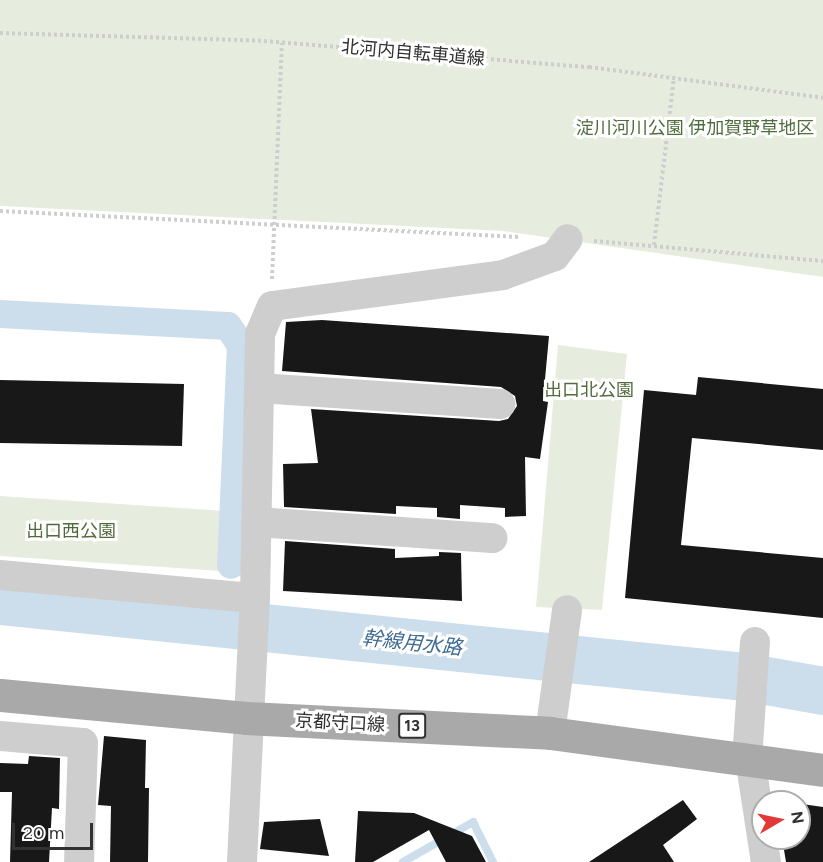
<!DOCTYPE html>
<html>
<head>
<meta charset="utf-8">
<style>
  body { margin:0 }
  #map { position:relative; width:823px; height:862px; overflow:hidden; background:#fff; font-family:Figtree,"Noto Sans JP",sans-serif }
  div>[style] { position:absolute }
  .green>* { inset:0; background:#e6eddf }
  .stream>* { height:8px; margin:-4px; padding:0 4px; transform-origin:4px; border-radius:4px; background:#ccddec }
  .canal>* { height:28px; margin:-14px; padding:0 14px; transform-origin:14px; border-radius:14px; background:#ccddec }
  .river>* { height:48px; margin:-24px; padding:0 24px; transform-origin:24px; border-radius:24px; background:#ccddec }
  .building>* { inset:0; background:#181818 }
  .path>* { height:4px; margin-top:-2px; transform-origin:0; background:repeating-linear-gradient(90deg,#cecece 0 3px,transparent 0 6px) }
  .minor>* { height:30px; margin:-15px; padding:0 15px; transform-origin:15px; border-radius:15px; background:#cecece }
  .major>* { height:33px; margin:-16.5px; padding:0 16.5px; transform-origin:16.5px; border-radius:16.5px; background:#a9a9a9 }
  span { translate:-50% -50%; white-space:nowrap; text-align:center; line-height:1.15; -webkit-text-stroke:6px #fff; paint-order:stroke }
  .shield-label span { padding:2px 4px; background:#fff; border:2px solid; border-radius:4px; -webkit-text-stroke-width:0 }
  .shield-label { font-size:16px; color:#313131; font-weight:700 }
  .street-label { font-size:18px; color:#313131 }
  .park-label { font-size:18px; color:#506c3e }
  .water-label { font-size:20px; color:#3f6c92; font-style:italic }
  .north { position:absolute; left:751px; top:790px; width:60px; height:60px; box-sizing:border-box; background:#fff; border:2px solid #adadad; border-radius:50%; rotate:81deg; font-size:16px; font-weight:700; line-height:24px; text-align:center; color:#313131 }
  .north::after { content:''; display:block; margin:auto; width:21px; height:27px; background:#e23838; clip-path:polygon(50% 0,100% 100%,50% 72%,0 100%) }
  .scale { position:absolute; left:12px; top:823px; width:81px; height:27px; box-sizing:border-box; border:3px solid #313131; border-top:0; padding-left:8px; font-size:18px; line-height:21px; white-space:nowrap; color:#313131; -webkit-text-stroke:4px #fff; paint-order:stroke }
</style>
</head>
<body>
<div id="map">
  <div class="green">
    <i style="clip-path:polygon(0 0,823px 0,823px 277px,503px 231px,0 206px)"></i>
    <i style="clip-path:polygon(558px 345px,627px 354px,602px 610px,536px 607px)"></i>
    <i style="clip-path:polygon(0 496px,225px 511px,221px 571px,0 556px)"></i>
  </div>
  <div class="stream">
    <i style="left:227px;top:613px;width:10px;rotate:84deg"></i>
    <i style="left:403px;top:862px;width:81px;rotate:-29.7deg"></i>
    <i style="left:473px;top:822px;width:45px;rotate:63.4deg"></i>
  </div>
  <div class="canal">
    <i style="left:0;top:314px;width:228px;rotate:3deg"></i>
    <i style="left:228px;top:326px;width:23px;rotate:56deg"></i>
    <i style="left:241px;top:345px;width:220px;rotate:92.6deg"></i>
  </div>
  <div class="river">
    <i style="left:0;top:601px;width:748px;rotate:5.83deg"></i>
    <i style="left:744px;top:677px;width:80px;rotate:10deg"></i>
  </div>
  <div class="building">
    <i style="clip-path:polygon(322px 320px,549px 336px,543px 401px,548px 402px,540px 459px,525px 457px,526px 516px,505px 517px,505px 508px,460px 505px,460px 519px,437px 517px,437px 508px,396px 506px,396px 514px,284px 507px,283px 464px,318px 463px,311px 409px,499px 421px,508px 419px,517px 406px,515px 396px,501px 387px,282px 371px,286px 322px)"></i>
    <i style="clip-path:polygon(698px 377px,823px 389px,823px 450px,692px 438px,681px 545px,823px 558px,823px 618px,625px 598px,644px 390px,696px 395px)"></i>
    <i style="clip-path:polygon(0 380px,184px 384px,182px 446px,0 443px)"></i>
    <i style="clip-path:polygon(285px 541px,395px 549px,395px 558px,439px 556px,439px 552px,461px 553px,462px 601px,283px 591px)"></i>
    <i style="clip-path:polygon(104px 736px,146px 740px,145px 788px,149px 788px,148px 862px,110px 862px,111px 806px,98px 805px)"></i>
    <i style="clip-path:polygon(29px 756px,60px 758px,59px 809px,52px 808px,49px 862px,10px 862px,12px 792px,0 792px,0 763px,28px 764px)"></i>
    <i style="clip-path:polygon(683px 800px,697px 819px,663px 845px,674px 862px,589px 862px)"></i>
    <i style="clip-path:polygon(802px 804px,823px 807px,823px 862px,786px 862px,782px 838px,799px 838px)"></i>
    <i style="clip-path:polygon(358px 811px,414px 813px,472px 836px,486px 862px,446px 862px,429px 830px,373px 862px,355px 862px)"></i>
    <i style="clip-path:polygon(320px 819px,329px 856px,260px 849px,264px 822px)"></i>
  </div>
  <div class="path">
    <i style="left:0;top:33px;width:264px;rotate:1.7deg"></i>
    <i style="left:264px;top:41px;width:326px;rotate:4.6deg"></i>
    <i style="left:589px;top:67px;width:236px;rotate:7.5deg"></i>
    <i style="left:0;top:211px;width:521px;rotate:2.86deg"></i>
    <i style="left:594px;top:241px;width:230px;rotate:5deg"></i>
    <i style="left:654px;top:245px;width:169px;rotate:-83.2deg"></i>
    <i style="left:272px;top:279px;width:236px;rotate:-87.6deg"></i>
  </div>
  <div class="minor">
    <i style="left:259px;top:388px;width:242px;rotate:3.8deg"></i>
    <i style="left:256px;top:522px;width:237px;rotate:3.9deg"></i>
    <i style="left:0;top:575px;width:256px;rotate:5.2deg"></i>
    <i style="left:755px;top:642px;width:103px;rotate:93.9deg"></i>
    <i style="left:748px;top:745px;width:118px;rotate:81.3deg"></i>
    <i style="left:550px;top:733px;width:124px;rotate:-82.1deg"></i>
    <i style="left:0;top:736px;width:83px;rotate:4.8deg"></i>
    <i style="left:83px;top:743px;width:119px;rotate:91.9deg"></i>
    <i style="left:242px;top:862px;width:264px;rotate:-87.2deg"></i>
    <i style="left:255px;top:598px;width:264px;rotate:-88.9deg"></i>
    <i style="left:260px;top:334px;width:30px;rotate:-67deg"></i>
    <i style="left:272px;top:306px;width:233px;rotate:-7.6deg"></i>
    <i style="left:503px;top:275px;width:55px;rotate:-20.1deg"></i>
    <i style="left:555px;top:256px;width:21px;rotate:-53deg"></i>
  </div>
  <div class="major">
    <i style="left:0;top:695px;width:247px;rotate:5.3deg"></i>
    <i style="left:246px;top:718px;width:304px;rotate:2.8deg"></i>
    <i style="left:550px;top:733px;width:275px;rotate:7.7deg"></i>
  </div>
  <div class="shield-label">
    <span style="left:412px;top:726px">13</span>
  </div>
  <div class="street-label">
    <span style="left:413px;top:53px;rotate:5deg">北河内自転車道線</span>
    <span style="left:340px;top:723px;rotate:3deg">京都守口線</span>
  </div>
  <div class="park-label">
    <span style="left:695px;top:128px">淀川河川公園 伊加賀野草地区</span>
    <span style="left:589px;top:390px">出口北公園</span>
    <span style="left:71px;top:531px">出口西公園</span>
  </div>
  <div class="water-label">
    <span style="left:412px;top:643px;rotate:6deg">幹線用水路</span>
  </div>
  <div class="north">N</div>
  <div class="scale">20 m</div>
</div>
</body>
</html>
